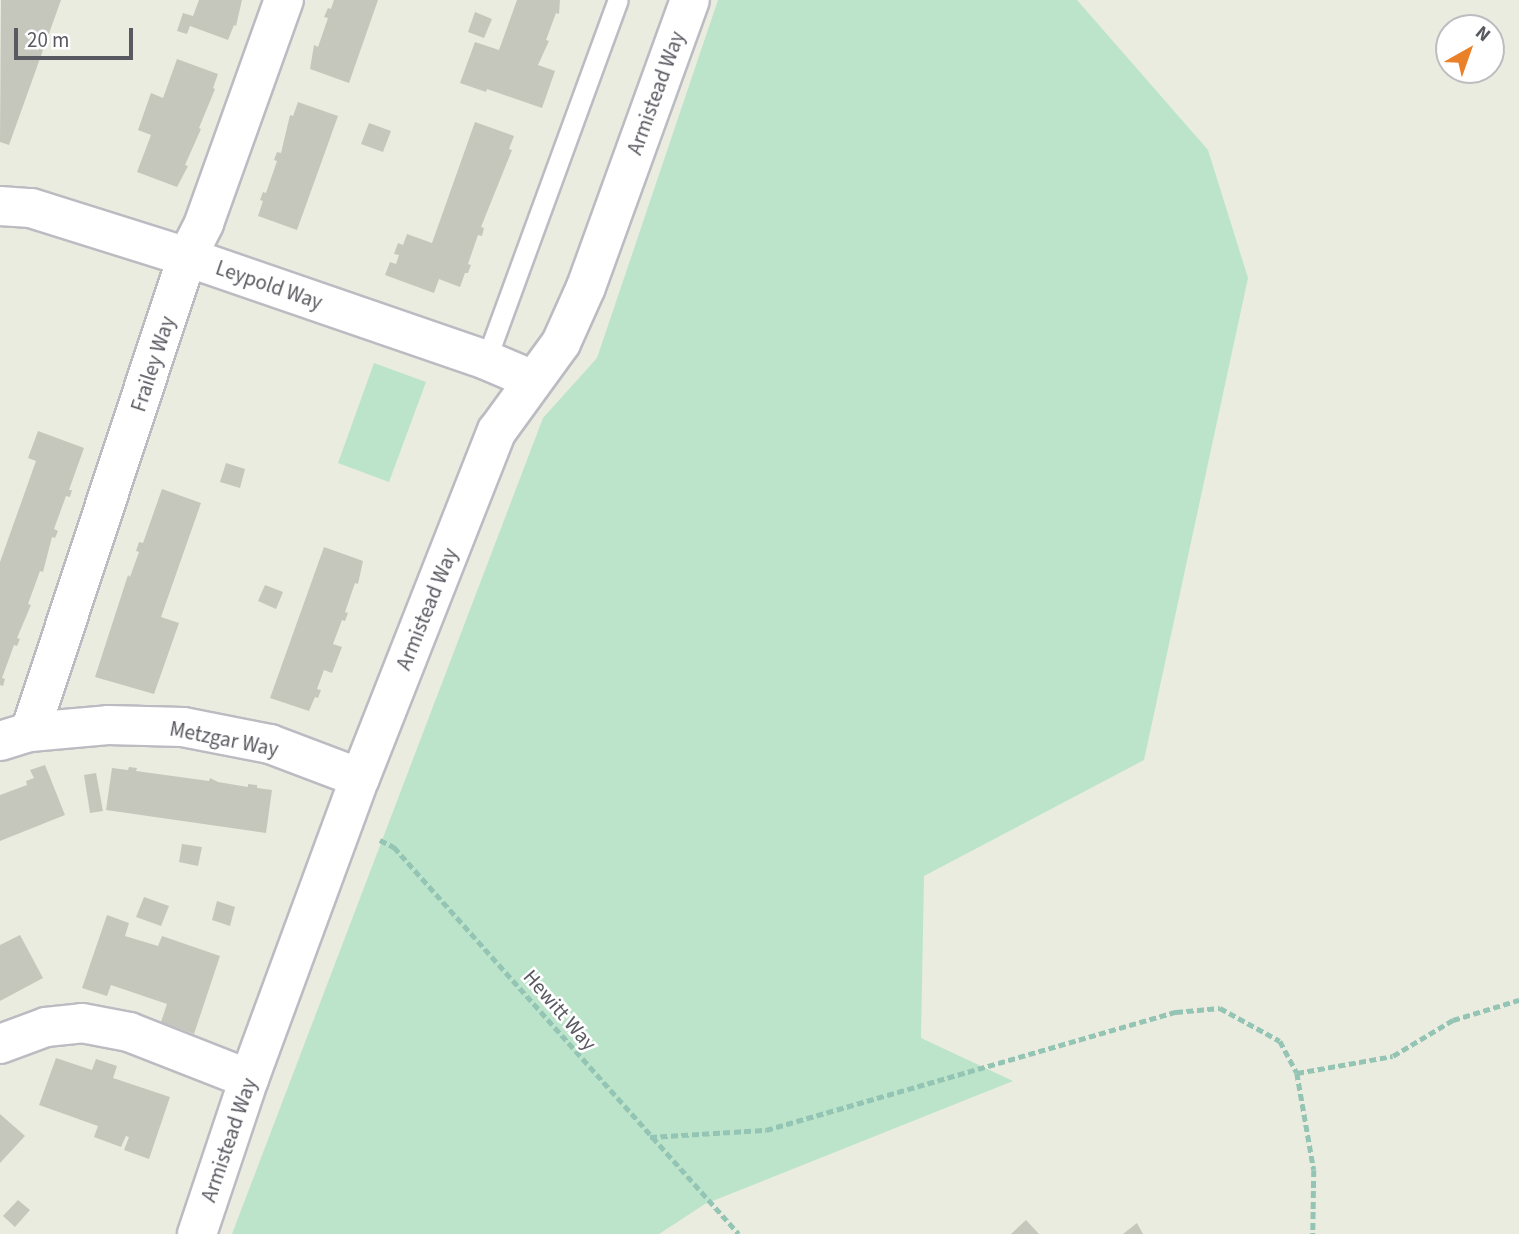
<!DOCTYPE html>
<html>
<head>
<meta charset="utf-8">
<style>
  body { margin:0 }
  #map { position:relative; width:1519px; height:1234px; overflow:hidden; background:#eaece0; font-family:"Source Sans 3",sans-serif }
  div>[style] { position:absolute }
  .green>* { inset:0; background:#bbe4cb }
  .building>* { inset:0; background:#c6c7bc }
  .path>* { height:4.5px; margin-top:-2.25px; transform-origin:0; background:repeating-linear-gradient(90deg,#94c4b4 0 7px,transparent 0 10.5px) }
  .roads { filter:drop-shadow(2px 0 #bbbbc2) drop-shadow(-2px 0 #bbbbc2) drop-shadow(0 2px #bbbbc2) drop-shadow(0 -2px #bbbbc2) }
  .service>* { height:19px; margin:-9.5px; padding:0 9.5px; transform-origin:9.5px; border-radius:9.5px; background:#fff }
  .minor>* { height:38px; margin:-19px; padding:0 19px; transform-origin:19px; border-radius:19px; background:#fff }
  span { translate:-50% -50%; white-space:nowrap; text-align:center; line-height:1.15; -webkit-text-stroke:5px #fff; paint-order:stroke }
  .street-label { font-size:21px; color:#595961 }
  .north { position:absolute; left:1435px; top:14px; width:70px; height:70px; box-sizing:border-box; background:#fff; border:2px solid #bdbdc0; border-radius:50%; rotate:40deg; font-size:19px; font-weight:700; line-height:28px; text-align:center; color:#595961 }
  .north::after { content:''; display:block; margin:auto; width:24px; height:32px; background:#ea8128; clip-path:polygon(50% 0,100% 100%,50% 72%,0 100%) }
  .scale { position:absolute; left:14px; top:28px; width:119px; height:32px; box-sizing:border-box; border:4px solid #595961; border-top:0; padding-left:9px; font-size:21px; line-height:24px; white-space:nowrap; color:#595961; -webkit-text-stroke:5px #fff; paint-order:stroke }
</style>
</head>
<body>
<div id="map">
  <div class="green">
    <i style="clip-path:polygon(718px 0,1077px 0,1208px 150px,1248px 278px,1144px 760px,924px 876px,921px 1038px,1013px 1081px,705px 1204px,659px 1234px,232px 1234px,543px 418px,597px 358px)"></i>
    <i style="clip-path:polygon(374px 363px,426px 382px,389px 482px,338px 463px)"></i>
  </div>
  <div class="building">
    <i style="clip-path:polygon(1px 0,61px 0,9px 145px,0 142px)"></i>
    <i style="clip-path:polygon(199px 0,242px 0,236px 26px,234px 25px,228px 40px,190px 26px,187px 34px,177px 31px,183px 13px,193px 16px)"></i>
    <i style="clip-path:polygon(334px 0,378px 0,349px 83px,310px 69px,314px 45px,318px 47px,328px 18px,324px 17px,328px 8px,331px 9px)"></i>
    <i style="clip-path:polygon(517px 0,560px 0,559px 14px,556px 13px,546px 40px,549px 41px,538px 65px,555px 71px,542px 108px,487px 89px,486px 92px,460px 83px,475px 42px,499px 50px)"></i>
    <i style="clip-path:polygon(475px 12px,492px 19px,484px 38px,468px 32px)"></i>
    <i style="clip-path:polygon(177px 59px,218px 74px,213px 88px,215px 89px,199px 128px,201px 129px,185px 165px,188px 166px,177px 187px,137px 172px,151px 135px,138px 130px,151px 93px,163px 98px)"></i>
    <i style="clip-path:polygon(298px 102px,338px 116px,297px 230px,258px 216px,263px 201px,260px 200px,263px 192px,266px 193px,277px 161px,274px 160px,277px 152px,281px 153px,290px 115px,293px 116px)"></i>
    <i style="clip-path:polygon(475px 122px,514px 136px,509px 149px,512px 150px,481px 227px,484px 228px,482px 236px,478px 235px,468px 264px,471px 265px,468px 273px,465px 273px,460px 287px,439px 279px,434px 293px,385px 275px,390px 262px,396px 264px,399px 255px,394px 254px,398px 243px,403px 245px,407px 234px,432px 243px)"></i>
    <i style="clip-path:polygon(369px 123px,391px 131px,383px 152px,361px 144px)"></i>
    <i style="clip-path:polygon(38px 431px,84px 448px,69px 490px,72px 490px,70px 497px,66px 496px,54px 529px,58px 531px,55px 538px,52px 537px,43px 572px,40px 571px,28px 604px,31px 605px,17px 638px,20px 639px,17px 646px,14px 645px,2px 678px,5px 679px,3px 686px,0 685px,0 562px,36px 461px,28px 458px)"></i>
    <i style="clip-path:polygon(226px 463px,245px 469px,240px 488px,220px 482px)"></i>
    <i style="clip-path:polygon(162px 489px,201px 503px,161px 617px,179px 623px,154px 694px,95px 677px,128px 575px,130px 577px,139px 552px,136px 551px,139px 542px,143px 543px)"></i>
    <i style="clip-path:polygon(324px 547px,363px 561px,358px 584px,355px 583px,345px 612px,348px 613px,345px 621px,342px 620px,333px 644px,342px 647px,332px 673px,324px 670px,317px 689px,321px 690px,318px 698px,315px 697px,309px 711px,270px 698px)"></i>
    <i style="clip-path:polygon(265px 585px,283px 592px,276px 609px,258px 601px)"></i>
    <i style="clip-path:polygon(45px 765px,65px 815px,0 841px,0 795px,27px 785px,26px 781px,34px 778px,30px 770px)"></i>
    <i style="clip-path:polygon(129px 767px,137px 768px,136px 771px,209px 781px,210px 778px,218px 782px,248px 787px,248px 784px,257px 785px,257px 788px,272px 790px,266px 833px,106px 810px,112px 768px,128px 770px)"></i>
    <i style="clip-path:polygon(96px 773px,103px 811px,90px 813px,84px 775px)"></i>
    <i style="clip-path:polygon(182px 844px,202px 847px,198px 866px,179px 862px)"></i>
    <i style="clip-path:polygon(144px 897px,169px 906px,161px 926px,136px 917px)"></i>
    <i style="clip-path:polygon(217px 901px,235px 907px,230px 926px,212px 920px)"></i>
    <i style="clip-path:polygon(107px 915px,129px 923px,125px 936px,158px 946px,162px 936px,220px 956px,194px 1034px,161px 1022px,167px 1004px,111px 985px,107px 996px,82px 988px)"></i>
    <i style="clip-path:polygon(20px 935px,43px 978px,0 1001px,0 945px)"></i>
    <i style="clip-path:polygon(56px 1058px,92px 1070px,96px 1059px,117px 1066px,113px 1078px,170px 1097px,149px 1159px,124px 1150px,129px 1137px,126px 1136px,121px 1147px,94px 1137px,98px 1126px,39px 1105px)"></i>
    <i style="clip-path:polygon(0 1114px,25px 1136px,0 1163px)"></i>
    <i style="clip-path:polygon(18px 1200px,30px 1210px,15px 1227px,3px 1216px)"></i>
    <i style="clip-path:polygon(1026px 1220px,1039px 1234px,1011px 1234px)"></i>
    <i style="clip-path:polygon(1137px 1223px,1143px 1234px,1123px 1234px)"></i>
  </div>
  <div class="path">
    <i style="left:380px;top:840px;width:16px;rotate:27deg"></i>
    <i style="left:394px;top:847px;width:518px;rotate:48.28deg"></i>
    <i style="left:1297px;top:1073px;width:97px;rotate:-10deg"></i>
    <i style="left:1393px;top:1056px;width:70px;rotate:-31deg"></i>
    <i style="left:1453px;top:1020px;width:69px;rotate:-16.9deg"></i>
    <i style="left:650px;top:1137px;width:116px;rotate:-3.5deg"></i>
    <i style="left:766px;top:1130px;width:427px;rotate:-16.1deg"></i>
    <i style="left:1176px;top:1012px;width:44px;rotate:-5.2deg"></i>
    <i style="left:1220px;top:1008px;width:68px;rotate:28.8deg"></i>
    <i style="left:1280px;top:1041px;width:36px;rotate:62deg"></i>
    <i style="left:1297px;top:1073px;width:98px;rotate:80.1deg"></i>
    <i style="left:1314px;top:1170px;width:64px;rotate:90.9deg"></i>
  </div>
  <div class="roads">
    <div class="service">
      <i style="left:486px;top:360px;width:383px;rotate:-69.9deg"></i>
    </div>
    <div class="minor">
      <i style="left:0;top:206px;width:31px;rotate:4deg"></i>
      <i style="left:31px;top:208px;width:164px;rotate:17.4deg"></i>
      <i style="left:187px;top:257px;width:316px;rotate:19deg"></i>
      <i style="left:486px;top:360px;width:51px;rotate:23.1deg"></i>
      <i style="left:30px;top:732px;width:500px;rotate:-71.71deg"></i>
      <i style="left:187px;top:257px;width:38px;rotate:-63deg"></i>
      <i style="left:204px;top:223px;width:237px;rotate:-70.3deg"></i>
      <i style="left:0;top:741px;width:31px;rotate:-17deg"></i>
      <i style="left:30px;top:732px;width:78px;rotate:-5.1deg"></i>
      <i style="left:108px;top:725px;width:75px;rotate:1.5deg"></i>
      <i style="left:183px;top:727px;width:89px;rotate:11.1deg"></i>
      <i style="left:270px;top:744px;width:96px;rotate:20.7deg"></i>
      <i style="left:0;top:1044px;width:49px;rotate:-20.3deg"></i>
      <i style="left:46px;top:1027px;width:36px;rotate:-6deg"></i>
      <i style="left:82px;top:1023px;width:48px;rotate:10.8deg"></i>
      <i style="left:129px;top:1032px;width:129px;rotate:21.4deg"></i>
      <i style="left:197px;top:1234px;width:163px;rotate:-71.5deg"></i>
      <i style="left:249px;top:1079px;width:321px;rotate:-69.8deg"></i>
      <i style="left:360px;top:778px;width:373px;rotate:-68.5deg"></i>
      <i style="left:497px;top:431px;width:109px;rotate:-54deg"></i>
      <i style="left:561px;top:343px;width:61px;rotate:-65.9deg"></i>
      <i style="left:586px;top:287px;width:305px;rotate:-70.1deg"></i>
    </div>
  </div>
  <div class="street-label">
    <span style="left:656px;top:93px;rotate:-70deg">Armistead Way</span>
    <span style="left:269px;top:285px;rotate:19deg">Leypold Way</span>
    <span style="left:153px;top:364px;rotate:-72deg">Frailey Way</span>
    <span style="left:427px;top:609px;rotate:-68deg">Armistead Way</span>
    <span style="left:224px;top:739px;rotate:11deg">Metzgar Way</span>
    <span style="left:560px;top:1010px;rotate:49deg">Hewitt Way</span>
    <span style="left:229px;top:1140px;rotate:-71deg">Armistead Way</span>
  </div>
  <div class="north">N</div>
  <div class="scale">20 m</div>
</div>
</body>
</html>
